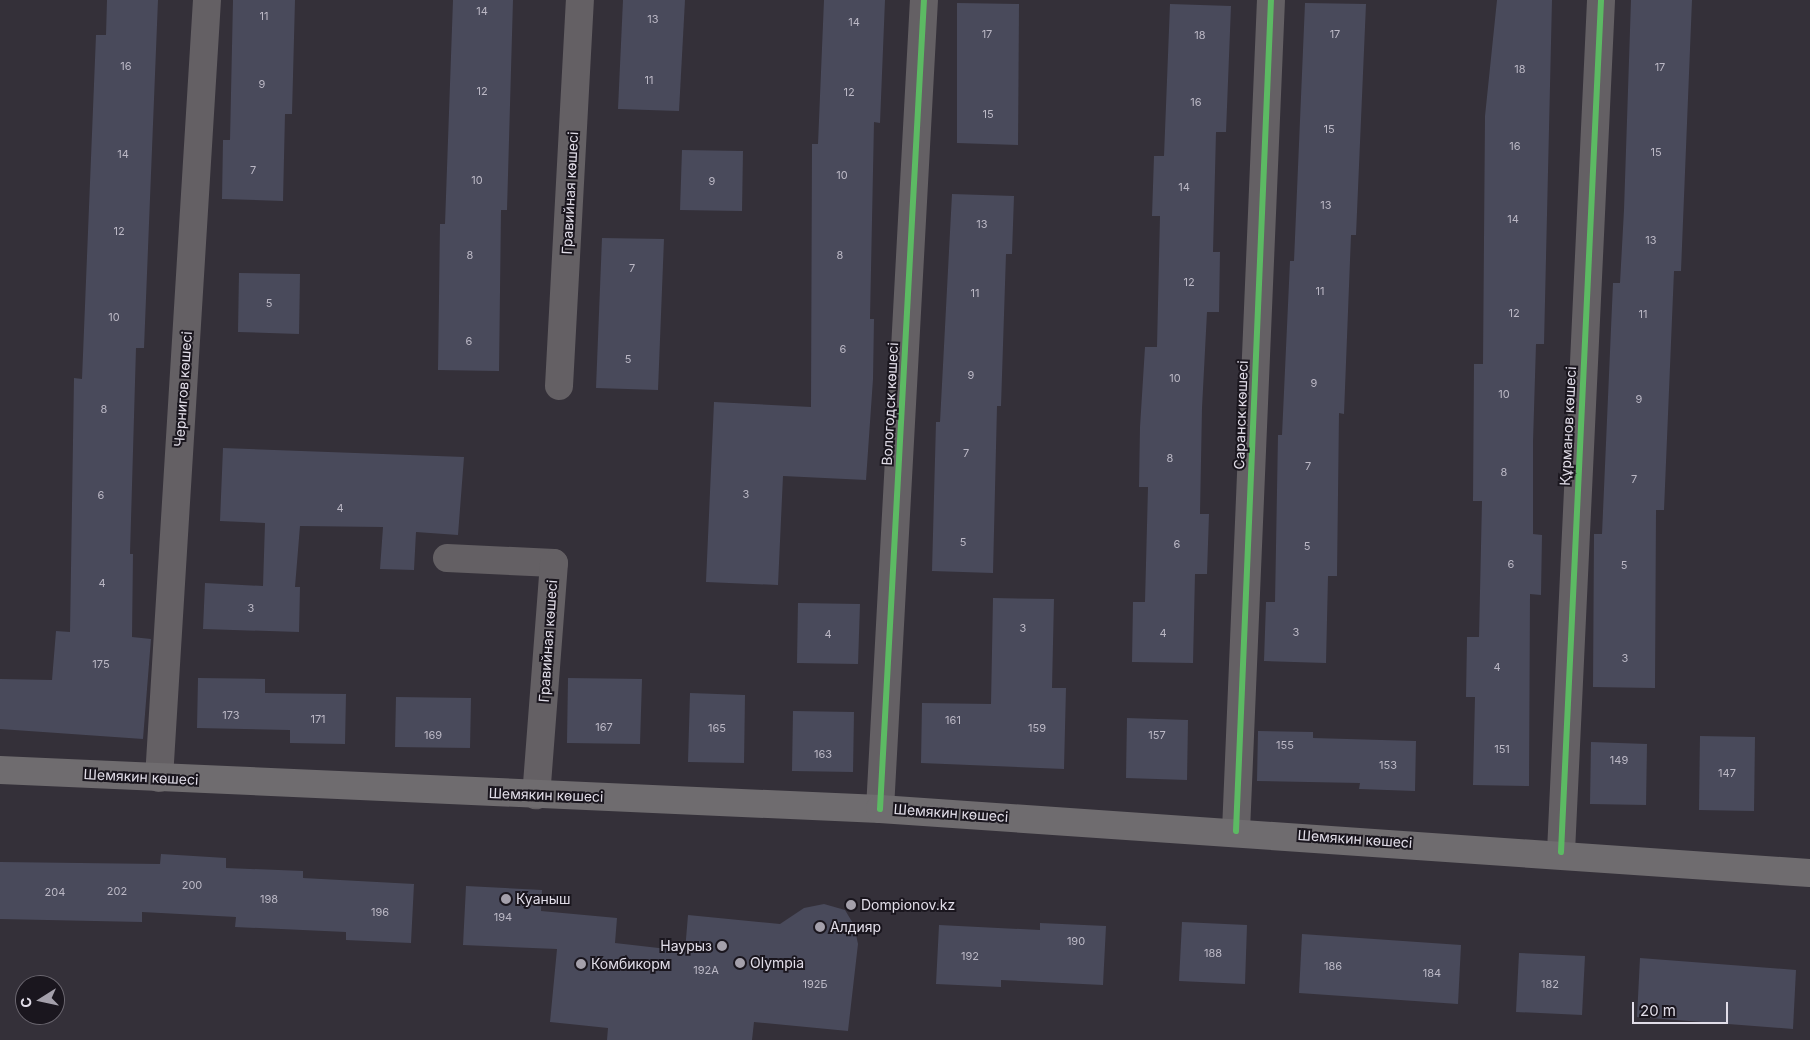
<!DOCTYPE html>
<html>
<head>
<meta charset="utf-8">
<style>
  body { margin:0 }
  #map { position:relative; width:1810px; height:1040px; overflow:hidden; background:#343039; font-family:Inter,sans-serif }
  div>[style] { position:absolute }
  .building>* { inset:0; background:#494a5b }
  .street>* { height:28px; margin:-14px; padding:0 14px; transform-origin:14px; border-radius:14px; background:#646064 }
  .secondary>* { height:28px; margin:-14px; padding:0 14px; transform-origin:14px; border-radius:14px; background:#6f6c6f }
  .cycleway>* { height:6px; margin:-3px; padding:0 3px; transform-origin:3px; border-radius:3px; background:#5cba63 }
  .dots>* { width:14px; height:14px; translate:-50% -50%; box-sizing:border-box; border:2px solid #1a161e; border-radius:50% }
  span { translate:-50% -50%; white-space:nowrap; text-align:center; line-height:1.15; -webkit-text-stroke:4px #1a161e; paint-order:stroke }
  .number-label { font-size:11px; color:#bbb8c5 }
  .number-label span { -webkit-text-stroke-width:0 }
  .street-label { font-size:14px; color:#e1dde8 }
  .poi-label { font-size:14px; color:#e1dde8 }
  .left { translate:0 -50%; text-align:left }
  .right { translate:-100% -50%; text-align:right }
  .north { position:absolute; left:15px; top:975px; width:50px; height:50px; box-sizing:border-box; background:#1a161e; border:1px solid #6a666f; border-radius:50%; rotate:260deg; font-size:14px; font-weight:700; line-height:20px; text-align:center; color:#e1dde8 }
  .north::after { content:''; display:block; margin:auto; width:18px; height:22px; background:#a4a0ab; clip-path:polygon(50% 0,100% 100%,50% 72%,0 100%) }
  .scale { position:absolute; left:1632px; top:1002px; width:96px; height:22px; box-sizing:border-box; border:2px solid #e1dde8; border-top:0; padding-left:6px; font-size:15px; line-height:18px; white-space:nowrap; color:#e1dde8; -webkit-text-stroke:4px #1a161e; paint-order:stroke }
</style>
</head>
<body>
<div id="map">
  <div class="building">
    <i style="clip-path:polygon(107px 0,158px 0,144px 348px,136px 348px,130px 554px,133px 554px,132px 637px,151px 639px,143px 739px,0 729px,0 679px,52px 680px,56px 631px,70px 632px,74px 378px,82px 379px,96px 35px,106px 35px)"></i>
    <i style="clip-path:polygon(233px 0,295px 0,292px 114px,285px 114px,283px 201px,222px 199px,223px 140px,230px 140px)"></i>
    <i style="clip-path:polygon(453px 0,513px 0,507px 210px,501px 210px,499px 371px,438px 370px,440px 224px,445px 224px)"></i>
    <i style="clip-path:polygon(623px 0,685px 0,679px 111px,618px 109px)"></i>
    <i style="clip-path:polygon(824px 0,885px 0,880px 123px,874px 122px,870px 319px,874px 319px,873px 379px,866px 480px,783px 476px,778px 585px,706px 582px,714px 402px,811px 407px,812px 144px,818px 144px)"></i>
    <i style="clip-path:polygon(1497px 0,1552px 0,1544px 344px,1536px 344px,1533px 442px,1533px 534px,1542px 535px,1541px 595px,1530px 594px,1529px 786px,1473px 785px,1475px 697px,1466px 697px,1467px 637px,1479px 637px,1482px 501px,1473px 501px,1474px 364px,1483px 364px,1485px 116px)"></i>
    <i style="clip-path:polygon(1631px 0,1692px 0,1681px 271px,1674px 271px,1664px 510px,1656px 510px,1655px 688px,1593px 687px,1594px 534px,1602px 534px,1613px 283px,1620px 283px,1624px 210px)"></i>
    <i style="clip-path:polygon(957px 3px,1019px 4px,1018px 145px,957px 143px)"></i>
    <i style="clip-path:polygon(1305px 3px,1366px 4px,1356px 235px,1351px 235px,1344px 414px,1339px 413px,1337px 576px,1328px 576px,1326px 663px,1264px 661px,1266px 602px,1275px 602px,1278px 435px,1282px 435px,1290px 261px,1294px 261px)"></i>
    <i style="clip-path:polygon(1170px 4px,1231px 6px,1226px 132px,1216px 132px,1213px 252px,1220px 252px,1219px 312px,1207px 312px,1202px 408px,1200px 514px,1209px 514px,1207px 574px,1195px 574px,1193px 663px,1132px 662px,1133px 602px,1145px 602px,1148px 487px,1139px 487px,1140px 427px,1145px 347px,1157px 347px,1160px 216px,1152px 216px,1154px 156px,1164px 156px)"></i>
    <i style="clip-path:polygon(682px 150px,743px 151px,742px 211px,680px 210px)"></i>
    <i style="clip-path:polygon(952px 194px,1014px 196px,1012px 254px,1006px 254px,1001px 406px,997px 406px,993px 573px,932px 571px,936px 422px,940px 422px)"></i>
    <i style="clip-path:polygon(602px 238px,664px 239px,658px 390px,596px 388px)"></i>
    <i style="clip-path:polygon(239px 273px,300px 274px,299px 334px,238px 332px)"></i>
    <i style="clip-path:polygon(223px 448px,464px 457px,458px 535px,416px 532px,414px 570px,380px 569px,383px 527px,300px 526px,295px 587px,300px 587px,299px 632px,203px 629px,205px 583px,263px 586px,265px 523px,220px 521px)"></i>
    <i style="clip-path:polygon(993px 598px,1054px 599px,1052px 688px,1066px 688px,1064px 769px,921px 763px,922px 703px,991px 704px)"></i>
    <i style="clip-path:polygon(798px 603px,860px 604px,858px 664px,797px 663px)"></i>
    <i style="clip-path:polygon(198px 678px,265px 679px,265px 693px,346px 694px,345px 744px,290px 743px,290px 730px,197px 728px)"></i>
    <i style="clip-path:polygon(568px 678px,642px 679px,640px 744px,567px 743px)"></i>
    <i style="clip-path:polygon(690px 693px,745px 695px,744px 763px,688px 762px)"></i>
    <i style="clip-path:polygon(396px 697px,471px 698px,470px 748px,395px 747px)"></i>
    <i style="clip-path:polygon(793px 711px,854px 712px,853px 772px,792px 771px)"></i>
    <i style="clip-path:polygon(1127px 718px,1188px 720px,1187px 780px,1126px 778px)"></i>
    <i style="clip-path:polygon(1258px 731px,1313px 732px,1313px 738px,1416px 741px,1415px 791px,1359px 789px,1360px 783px,1257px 781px)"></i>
    <i style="clip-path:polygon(1700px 736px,1755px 737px,1754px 811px,1699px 810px)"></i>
    <i style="clip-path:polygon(1591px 742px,1647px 744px,1646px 805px,1590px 804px)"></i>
    <i style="clip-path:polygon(161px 854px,226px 858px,226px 868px,303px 871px,303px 878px,414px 884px,411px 943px,346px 940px,346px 932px,235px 927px,236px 917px,142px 912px,142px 922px,0 919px,0 862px,160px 864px)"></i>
    <i style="clip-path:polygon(466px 886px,542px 890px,541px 911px,617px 918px,615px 943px,685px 951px,688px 915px,780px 924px,804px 908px,824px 904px,845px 910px,854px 925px,858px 944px,848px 1031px,754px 1022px,752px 1040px,607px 1040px,608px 1028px,550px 1022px,557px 949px,463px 945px)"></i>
    <i style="clip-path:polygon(1182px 922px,1247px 925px,1245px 984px,1179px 981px)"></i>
    <i style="clip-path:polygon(1040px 923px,1106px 926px,1103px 985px,1001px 980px,1001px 987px,936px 984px,939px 925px,1040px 930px)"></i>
    <i style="clip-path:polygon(1302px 934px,1461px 945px,1458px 1004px,1299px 993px)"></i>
    <i style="clip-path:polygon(1519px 953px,1585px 956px,1582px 1015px,1516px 1012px)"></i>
    <i style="clip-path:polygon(1640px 958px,1796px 970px,1793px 1029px,1637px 1017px)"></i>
  </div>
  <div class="street">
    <i style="left:559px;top:386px;width:387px;rotate:-86.9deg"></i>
    <i style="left:447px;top:558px;width:107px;rotate:2.7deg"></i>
    <i style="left:554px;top:563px;width:233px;rotate:94.4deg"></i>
    <i style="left:159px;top:778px;width:779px;rotate:-86.47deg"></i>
    <i style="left:880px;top:809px;width:810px;rotate:-86.89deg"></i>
    <i style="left:1236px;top:831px;width:832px;rotate:-87.59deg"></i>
    <i style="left:1561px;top:852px;width:853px;rotate:-87.31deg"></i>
  </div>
  <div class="secondary">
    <i style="left:0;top:770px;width:881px;rotate:2.54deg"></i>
    <i style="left:880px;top:809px;width:932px;rotate:3.94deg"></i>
  </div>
  <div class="cycleway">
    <i style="left:880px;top:809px;width:810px;rotate:-86.89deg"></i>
    <i style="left:1236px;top:831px;width:832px;rotate:-87.59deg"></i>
    <i style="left:1561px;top:852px;width:853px;rotate:-87.31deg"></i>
  </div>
  <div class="dots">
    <i style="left:506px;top:899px;background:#a4a0ab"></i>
    <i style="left:851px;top:905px;background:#a4a0ab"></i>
    <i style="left:820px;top:927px;background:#a4a0ab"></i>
    <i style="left:722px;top:946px;background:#a4a0ab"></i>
    <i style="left:740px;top:963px;background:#a4a0ab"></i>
    <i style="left:581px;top:964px;background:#a4a0ab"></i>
  </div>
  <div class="number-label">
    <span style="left:482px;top:11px">14</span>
    <span style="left:264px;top:16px">11</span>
    <span style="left:653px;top:19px">13</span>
    <span style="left:854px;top:22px">14</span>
    <span style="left:987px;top:34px">17</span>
    <span style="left:1335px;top:34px">17</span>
    <span style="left:1200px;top:35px">18</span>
    <span style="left:126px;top:66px">16</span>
    <span style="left:1660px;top:67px">17</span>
    <span style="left:1520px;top:69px">18</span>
    <span style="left:649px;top:80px">11</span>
    <span style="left:262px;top:84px">9</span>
    <span style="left:482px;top:91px">12</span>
    <span style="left:849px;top:92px">12</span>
    <span style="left:1196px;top:102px">16</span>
    <span style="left:988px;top:114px">15</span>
    <span style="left:1329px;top:129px">15</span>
    <span style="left:1515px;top:146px">16</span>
    <span style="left:1656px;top:152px">15</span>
    <span style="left:123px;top:154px">14</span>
    <span style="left:253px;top:170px">7</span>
    <span style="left:842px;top:175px">10</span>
    <span style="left:477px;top:180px">10</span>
    <span style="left:712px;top:181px">9</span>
    <span style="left:1184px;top:187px">14</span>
    <span style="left:1326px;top:205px">13</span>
    <span style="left:1513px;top:219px">14</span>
    <span style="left:982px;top:224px">13</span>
    <span style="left:119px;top:231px">12</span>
    <span style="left:1651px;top:240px">13</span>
    <span style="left:470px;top:255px">8</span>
    <span style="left:840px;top:255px">8</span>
    <span style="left:632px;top:268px">7</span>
    <span style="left:1189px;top:282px">12</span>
    <span style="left:1320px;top:291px">11</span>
    <span style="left:975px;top:293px">11</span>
    <span style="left:269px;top:303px">5</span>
    <span style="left:1514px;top:313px">12</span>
    <span style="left:1643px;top:314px">11</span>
    <span style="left:114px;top:317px">10</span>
    <span style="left:469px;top:341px">6</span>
    <span style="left:843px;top:349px">6</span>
    <span style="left:628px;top:359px">5</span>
    <span style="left:971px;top:375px">9</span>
    <span style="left:1175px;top:378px">10</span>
    <span style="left:1314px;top:383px">9</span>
    <span style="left:1504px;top:394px">10</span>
    <span style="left:1639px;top:399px">9</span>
    <span style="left:104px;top:409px">8</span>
    <span style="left:966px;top:453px">7</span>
    <span style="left:1170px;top:458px">8</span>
    <span style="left:1308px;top:466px">7</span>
    <span style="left:1504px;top:472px">8</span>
    <span style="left:1634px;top:479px">7</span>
    <span style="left:746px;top:494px">3</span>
    <span style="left:101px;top:495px">6</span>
    <span style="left:340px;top:508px">4</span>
    <span style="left:963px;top:542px">5</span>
    <span style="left:1177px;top:544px">6</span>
    <span style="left:1307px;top:546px">5</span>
    <span style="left:1511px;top:564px">6</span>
    <span style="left:1624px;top:565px">5</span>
    <span style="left:102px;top:583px">4</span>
    <span style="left:251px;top:608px">3</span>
    <span style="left:1023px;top:628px">3</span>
    <span style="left:1296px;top:632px">3</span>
    <span style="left:1163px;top:633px">4</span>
    <span style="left:828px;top:634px">4</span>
    <span style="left:1625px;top:658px">3</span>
    <span style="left:101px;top:664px">175</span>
    <span style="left:1497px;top:667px">4</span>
    <span style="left:231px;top:715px">173</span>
    <span style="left:318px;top:719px">171</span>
    <span style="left:953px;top:720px">161</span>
    <span style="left:604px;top:727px">167</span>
    <span style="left:717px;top:728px">165</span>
    <span style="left:1037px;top:728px">159</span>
    <span style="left:433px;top:735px">169</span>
    <span style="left:1157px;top:735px">157</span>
    <span style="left:1285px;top:745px">155</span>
    <span style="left:1502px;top:749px">151</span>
    <span style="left:823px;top:754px">163</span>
    <span style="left:1619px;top:760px">149</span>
    <span style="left:1388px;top:765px">153</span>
    <span style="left:1727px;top:773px">147</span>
    <span style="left:192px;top:885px">200</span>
    <span style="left:117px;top:891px">202</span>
    <span style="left:55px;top:892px">204</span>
    <span style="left:269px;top:899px">198</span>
    <span style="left:380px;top:912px">196</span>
    <span style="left:503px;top:917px">194</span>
    <span style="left:1076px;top:941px">190</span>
    <span style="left:1213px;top:953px">188</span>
    <span style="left:970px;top:956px">192</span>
    <span style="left:1333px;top:966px">186</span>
    <span style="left:706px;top:970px">192А</span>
    <span style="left:1432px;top:973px">184</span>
    <span style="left:815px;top:984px">192Б</span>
    <span style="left:1550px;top:984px">182</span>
  </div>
  <div class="street-label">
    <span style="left:570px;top:193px;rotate:-87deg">Гравийная көшесі</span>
    <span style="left:183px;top:389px;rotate:-86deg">Чернигов көшесі</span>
    <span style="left:890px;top:404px;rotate:-87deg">Вологодск көшесі</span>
    <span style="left:1241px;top:415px;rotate:-88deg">Саранск көшесі</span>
    <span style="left:1568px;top:426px;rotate:-87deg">Құрманов көшесі</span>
    <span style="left:548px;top:641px;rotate:-86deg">Гравийная көшесі</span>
    <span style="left:141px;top:777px;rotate:3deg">Шемякин көшесі</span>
    <span style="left:546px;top:795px;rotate:2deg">Шемякин көшесі</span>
    <span style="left:951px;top:813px;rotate:4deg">Шемякин көшесі</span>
    <span style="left:1355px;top:839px;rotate:4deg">Шемякин көшесі</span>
  </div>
  <div class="poi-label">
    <span class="left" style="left:516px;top:899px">Куаныш</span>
    <span class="left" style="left:861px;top:905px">Dompionov.kz</span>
    <span class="left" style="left:830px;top:927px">Алдияр</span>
    <span class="right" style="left:712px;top:946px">Наурыз</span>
    <span class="left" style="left:750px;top:963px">Olympia</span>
    <span class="left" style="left:591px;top:964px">Комбикорм</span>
  </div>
  <div class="north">С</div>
  <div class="scale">20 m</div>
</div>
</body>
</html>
